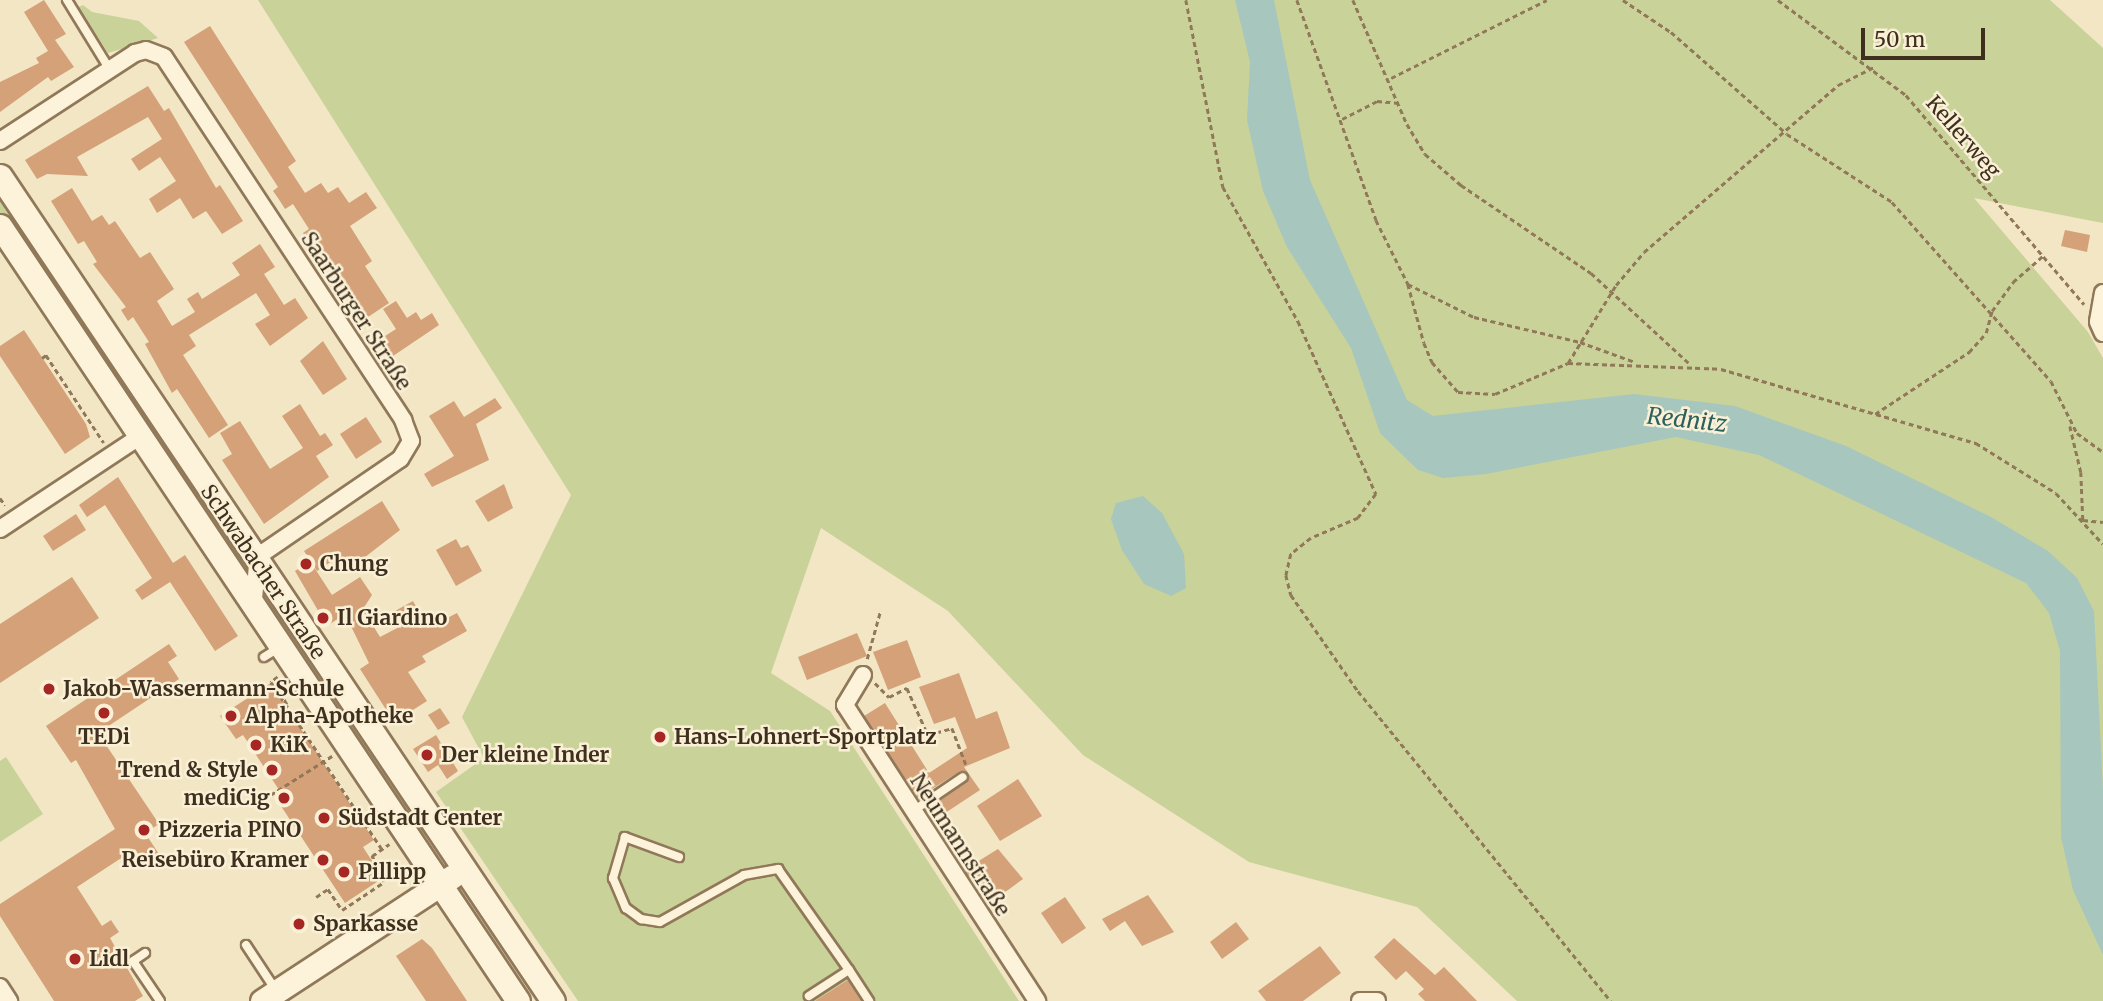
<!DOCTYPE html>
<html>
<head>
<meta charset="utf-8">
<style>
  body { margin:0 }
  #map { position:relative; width:2103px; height:1001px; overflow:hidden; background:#f2e6c5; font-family:Merriweather,serif }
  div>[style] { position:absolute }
  .green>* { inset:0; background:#c9d298 }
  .water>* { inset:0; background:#a7c6be }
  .building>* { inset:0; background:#d4a178 }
  .path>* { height:2.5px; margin-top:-1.25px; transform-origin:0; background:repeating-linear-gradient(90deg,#907859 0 5px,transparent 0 8.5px) }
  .roads { filter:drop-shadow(2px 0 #907859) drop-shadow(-2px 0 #907859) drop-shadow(0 2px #907859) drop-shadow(0 -2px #907859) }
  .lane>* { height:8px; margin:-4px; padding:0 4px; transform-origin:4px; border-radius:4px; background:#fcf3da }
  .street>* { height:16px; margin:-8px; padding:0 8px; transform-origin:8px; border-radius:8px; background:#fcf3da }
  .secondary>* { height:23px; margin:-11.5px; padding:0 11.5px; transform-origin:11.5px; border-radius:11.5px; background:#fcf3da }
  .dots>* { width:19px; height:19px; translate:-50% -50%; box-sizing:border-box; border:4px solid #f9f0d6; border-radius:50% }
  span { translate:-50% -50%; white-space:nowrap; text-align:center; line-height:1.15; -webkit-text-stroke:5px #f9f0d6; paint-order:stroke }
  .street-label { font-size:21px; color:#3f2f1e }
  .poi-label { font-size:21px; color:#3f2f1e; font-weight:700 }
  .left { translate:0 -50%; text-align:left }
  .right { translate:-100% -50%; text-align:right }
  .water-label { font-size:23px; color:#2c605e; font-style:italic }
  .scale { position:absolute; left:1861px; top:28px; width:124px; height:32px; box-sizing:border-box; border:4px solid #3f2f1e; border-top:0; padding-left:9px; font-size:21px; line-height:24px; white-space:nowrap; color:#3f2f1e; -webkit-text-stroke:5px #f9f0d6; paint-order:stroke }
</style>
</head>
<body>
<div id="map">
  <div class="green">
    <i style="clip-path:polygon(258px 0,2050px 0,2103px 48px,2103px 223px,1974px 198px,2088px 332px,2103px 358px,2103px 1001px,1517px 1001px,1417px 907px,1249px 862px,1083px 755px,948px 611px,821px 528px,771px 673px,830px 711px,1019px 1001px,578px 1001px,436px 792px,484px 758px,462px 717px,571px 495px)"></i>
    <i style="clip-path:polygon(83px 5px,92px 12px,139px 21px,158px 38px,108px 53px,78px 7px)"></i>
    <i style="clip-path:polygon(0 193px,128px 388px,119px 393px,0 213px)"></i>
    <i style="clip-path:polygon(163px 440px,250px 572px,246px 575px,154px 446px)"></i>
    <i style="clip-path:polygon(275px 609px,393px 780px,429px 834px,421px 839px,271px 612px)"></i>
    <i style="clip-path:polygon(6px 757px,43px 814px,0 842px,0 761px)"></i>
  </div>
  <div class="water">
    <i style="clip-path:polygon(1235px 0,1274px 0,1310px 180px,1407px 400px,1433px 416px,1634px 394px,1735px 406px,1846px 446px,1991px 517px,2048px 551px,2077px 578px,2094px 611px,2103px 790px,2103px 955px,2073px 890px,2061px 837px,2060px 651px,2049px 613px,2026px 583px,1759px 455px,1676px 437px,1486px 474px,1443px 478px,1418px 470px,1380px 433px,1351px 348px,1287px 247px,1263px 191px,1247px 120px,1250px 62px)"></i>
    <i style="clip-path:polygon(1143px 496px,1162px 513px,1184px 554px,1186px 588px,1171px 596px,1144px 584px,1122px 550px,1111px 519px,1116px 503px)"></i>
  </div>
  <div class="building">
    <i style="clip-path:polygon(44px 0,66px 34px,55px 40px,74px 67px,51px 81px,48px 77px,0 112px,0 82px,39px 63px,36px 58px,48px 51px,24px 12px)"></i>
    <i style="clip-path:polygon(210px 26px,296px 161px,288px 167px,305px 193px,321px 183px,328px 193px,338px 187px,349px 203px,366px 192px,377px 208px,350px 226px,372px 261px,365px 266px,389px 303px,365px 319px,316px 241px,310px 244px,303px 233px,309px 229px,293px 204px,285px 209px,278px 198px,273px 191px,278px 187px,184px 42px)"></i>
    <i style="clip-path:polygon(148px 86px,164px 111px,169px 108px,216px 188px,220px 185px,243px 221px,222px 234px,206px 211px,193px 219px,180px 198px,157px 213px,149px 199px,176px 181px,160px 157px,139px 171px,131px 159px,162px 139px,148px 117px,77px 157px,88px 176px,47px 174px,37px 179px,25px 160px)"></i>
    <i style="clip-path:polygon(72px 188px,92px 221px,102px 215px,109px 225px,115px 221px,140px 258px,150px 252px,174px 289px,157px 301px,172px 326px,195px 312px,187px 299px,198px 292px,202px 299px,240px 275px,232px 263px,260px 244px,275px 267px,264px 274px,284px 305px,295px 298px,308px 318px,270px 346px,255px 324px,270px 315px,256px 293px,189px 335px,196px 346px,183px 355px,228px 425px,209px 438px,177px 389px,172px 393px,145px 344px,149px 342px,133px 317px,128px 321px,121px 310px,126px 307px,93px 264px,97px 262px,84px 241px,78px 244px,51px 201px)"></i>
    <i style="clip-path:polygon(2065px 230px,2090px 235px,2087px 252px,2061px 246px)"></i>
    <i style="clip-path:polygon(396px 301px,407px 318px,416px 312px,421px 320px,432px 313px,439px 325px,393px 356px,382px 338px,396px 329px,383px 309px)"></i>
    <i style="clip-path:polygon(24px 330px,86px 424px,90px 437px,65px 454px,0 356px,0 346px)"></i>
    <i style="clip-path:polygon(323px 341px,347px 379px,323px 395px,300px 361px)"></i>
    <i style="clip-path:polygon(495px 398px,502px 408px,476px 424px,489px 460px,432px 487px,424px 474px,454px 456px,429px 416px,454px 401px,464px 417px)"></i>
    <i style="clip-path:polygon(300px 404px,320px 436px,325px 433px,333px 445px,316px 456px,329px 477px,264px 524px,222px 460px,232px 454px,220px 433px,240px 421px,270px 469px,303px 448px,282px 416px)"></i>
    <i style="clip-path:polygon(366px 417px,382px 442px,356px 459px,340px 434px)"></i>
    <i style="clip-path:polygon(118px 477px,173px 563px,185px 555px,238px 636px,215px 651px,170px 582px,142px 600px,135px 590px,152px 578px,105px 505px,87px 517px,79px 505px)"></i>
    <i style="clip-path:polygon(504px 484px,513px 508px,488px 522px,475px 501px)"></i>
    <i style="clip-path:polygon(382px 501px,400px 530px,347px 571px,338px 557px,317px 571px,304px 551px)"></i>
    <i style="clip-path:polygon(76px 514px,86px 530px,53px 551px,43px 536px)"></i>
    <i style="clip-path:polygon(456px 539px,461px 548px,468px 545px,482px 571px,456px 586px,436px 550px)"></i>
    <i style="clip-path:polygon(310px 561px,332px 595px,360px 577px,372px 595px,363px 609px,380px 637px,403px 625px,395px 611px,413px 601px,428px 628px,457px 613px,467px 631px,422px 656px,426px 662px,408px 672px,427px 701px,394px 722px,360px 669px,369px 663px,345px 614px,327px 626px,295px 571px)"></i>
    <i style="clip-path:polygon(72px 577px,99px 618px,0 683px,0 624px)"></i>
    <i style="clip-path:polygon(857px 633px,867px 656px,807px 680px,798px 657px)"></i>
    <i style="clip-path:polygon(907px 640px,921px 677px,888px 690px,873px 652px)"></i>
    <i style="clip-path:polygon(169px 644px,177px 656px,168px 662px,179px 679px,98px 733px,159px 824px,145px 833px,159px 854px,145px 864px,135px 849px,77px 887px,102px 926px,111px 920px,119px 932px,110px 938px,143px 996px,135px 1001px,54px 1001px,0 916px,0 904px,115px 829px,76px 760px,71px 763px,46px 726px)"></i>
    <i style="clip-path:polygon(959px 673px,976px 719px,997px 711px,1010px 748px,964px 767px,980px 790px,936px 819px,929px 808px,967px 782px,968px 773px,960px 771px,918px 798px,864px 716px,885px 703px,929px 773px,967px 748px,955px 717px,934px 724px,919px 687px)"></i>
    <i style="clip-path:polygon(271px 683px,374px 840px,363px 847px,383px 878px,345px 903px,275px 797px,281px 793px,243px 735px,236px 739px,220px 716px)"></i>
    <i style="clip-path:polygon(440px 708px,450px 723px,438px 730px,428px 715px)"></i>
    <i style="clip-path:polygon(436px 735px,458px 771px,447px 779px,438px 765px,428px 772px,413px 749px)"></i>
    <i style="clip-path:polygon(1018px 779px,1042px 816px,1000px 841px,977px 806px)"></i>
    <i style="clip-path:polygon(998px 849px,1023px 879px,990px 903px,964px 870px)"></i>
    <i style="clip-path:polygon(1148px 895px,1174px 932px,1142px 946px,1125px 921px,1110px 931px,1102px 919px)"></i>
    <i style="clip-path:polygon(1065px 897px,1086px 928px,1062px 944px,1041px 913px)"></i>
    <i style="clip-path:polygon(1236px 922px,1249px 939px,1222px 959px,1210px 942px)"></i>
    <i style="clip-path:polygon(1394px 938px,1435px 975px,1444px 967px,1477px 1001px,1425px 1001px,1418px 994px,1424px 989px,1406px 971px,1396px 980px,1374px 957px)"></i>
    <i style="clip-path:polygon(422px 939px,432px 948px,467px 1001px,426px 1001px,396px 956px)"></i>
    <i style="clip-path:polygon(1320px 946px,1341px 973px,1303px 1001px,1266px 1001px,1258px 991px)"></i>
    <i style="clip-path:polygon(848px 980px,861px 1001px,815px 1001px)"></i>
  </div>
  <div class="path">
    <i style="left:1186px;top:0;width:191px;rotate:78.8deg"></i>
    <i style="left:1223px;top:187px;width:154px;rotate:60.8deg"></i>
    <i style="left:1298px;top:321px;width:190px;rotate:65.7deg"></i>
    <i style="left:1376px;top:494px;width:30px;rotate:127deg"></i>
    <i style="left:1358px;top:518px;width:51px;rotate:156.9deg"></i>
    <i style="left:1311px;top:538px;width:26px;rotate:141deg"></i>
    <i style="left:1291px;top:554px;width:22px;rotate:103deg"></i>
    <i style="left:1286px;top:575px;width:21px;rotate:76deg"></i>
    <i style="left:1291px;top:595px;width:117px;rotate:55.1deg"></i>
    <i style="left:1358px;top:691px;width:400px;rotate:50.8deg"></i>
    <i style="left:1297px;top:0;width:234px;rotate:70.2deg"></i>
    <i style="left:1376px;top:220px;width:72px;rotate:63.4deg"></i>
    <i style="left:1408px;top:284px;width:61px;rotate:74.8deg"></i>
    <i style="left:1424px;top:343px;width:21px;rotate:67deg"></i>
    <i style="left:1432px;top:362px;width:40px;rotate:49deg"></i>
    <i style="left:1458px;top:392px;width:37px;rotate:3deg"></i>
    <i style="left:1495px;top:394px;width:79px;rotate:-23deg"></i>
    <i style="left:1568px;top:363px;width:153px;rotate:2.2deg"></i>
    <i style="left:1721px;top:369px;width:266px;rotate:16.2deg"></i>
    <i style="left:1976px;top:443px;width:94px;rotate:32deg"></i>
    <i style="left:2056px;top:493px;width:69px;rotate:47.3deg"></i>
    <i style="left:1353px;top:0;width:135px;rotate:66.5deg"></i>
    <i style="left:1407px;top:124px;width:35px;rotate:59deg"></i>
    <i style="left:1425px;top:154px;width:48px;rotate:40.7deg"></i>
    <i style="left:1461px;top:185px;width:157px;rotate:34.1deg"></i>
    <i style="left:1591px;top:273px;width:136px;rotate:42.6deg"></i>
    <i style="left:1623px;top:0;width:58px;rotate:33.7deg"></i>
    <i style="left:1671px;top:32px;width:154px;rotate:41.3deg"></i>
    <i style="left:1787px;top:134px;width:125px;rotate:32.9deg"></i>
    <i style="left:1892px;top:202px;width:239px;rotate:48.4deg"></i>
    <i style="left:2051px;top:381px;width:58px;rotate:63.4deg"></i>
    <i style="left:2077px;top:433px;width:32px;rotate:36deg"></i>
    <i style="left:1778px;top:0;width:159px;rotate:36.6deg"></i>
    <i style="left:1906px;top:95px;width:275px;rotate:49.6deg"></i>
    <i style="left:1391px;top:78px;width:174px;rotate:-26.6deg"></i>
    <i style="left:1342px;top:119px;width:39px;rotate:-27deg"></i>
    <i style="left:1377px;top:101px;width:23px;rotate:5deg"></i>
    <i style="left:1408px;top:284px;width:74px;rotate:26.6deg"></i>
    <i style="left:1474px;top:317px;width:109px;rotate:13.3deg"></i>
    <i style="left:1580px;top:342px;width:59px;rotate:20deg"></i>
    <i style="left:42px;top:358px;width:5px;rotate:-37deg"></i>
    <i style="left:46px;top:355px;width:105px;rotate:56.6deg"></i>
    <i style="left:1568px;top:363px;width:92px;rotate:-58.4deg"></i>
    <i style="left:1616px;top:285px;width:43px;rotate:-49.7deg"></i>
    <i style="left:1644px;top:252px;width:256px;rotate:-40.7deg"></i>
    <i style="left:1838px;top:85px;width:40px;rotate:-26.6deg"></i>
    <i style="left:1875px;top:414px;width:113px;rotate:-33.4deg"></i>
    <i style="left:1969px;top:352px;width:25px;rotate:-48deg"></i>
    <i style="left:1986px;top:333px;width:23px;rotate:-75deg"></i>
    <i style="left:1992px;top:311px;width:36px;rotate:-54deg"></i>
    <i style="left:2013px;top:282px;width:41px;rotate:-41.1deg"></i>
    <i style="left:2070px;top:426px;width:47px;rotate:76.6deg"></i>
    <i style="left:2081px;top:472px;width:48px;rotate:87.6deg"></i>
    <i style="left:2083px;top:520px;width:20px;rotate:6deg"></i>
    <i style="left:0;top:498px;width:9px;rotate:54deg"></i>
    <i style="left:867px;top:659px;width:49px;rotate:-74.5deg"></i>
    <i style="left:278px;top:677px;width:9px;rotate:144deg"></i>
    <i style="left:271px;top:682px;width:201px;rotate:56.4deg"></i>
    <i style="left:281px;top:681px;width:6px;rotate:141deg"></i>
    <i style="left:276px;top:685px;width:22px;rotate:60deg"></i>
    <i style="left:875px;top:683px;width:20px;rotate:45deg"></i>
    <i style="left:889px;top:697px;width:20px;rotate:-27deg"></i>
    <i style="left:907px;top:688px;width:51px;rotate:65.9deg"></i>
    <i style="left:928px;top:735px;width:25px;rotate:-16deg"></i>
    <i style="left:952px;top:728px;width:42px;rotate:69deg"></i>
    <i style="left:256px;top:804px;width:90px;rotate:-32.3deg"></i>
    <i style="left:316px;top:897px;width:14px;rotate:-34deg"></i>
    <i style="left:328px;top:889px;width:25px;rotate:56deg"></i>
    <i style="left:342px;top:910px;width:50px;rotate:-33.7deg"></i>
    <i style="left:384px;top:882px;width:29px;rotate:-115deg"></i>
    <i style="left:372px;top:856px;width:21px;rotate:-35deg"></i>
  </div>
  <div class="roads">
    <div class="lane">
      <i style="left:67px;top:0;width:82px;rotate:58.4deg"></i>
      <i style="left:264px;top:657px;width:19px;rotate:-32deg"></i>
      <i style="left:913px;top:811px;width:60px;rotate:-34.2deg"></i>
      <i style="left:679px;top:857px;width:58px;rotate:-159.7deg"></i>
      <i style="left:625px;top:837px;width:43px;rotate:106.3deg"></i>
      <i style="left:613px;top:878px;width:33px;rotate:67deg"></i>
      <i style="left:626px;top:908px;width:19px;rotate:36deg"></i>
      <i style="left:641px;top:919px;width:19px;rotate:9deg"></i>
      <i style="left:660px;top:922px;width:96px;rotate:-29.2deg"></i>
      <i style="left:744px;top:875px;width:35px;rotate:-10deg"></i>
      <i style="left:778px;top:869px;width:123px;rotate:54.9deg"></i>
      <i style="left:849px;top:970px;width:48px;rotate:147deg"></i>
      <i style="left:246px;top:945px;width:53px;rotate:56.6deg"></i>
      <i style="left:145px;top:953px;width:14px;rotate:146deg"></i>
      <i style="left:133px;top:961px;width:48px;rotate:56deg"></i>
      <i style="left:849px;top:970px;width:37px;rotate:57deg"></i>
    </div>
    <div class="street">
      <i style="left:0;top:141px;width:161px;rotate:-33.1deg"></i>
      <i style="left:135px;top:53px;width:11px;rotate:-15deg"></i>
      <i style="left:146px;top:50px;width:19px;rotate:21deg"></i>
      <i style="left:164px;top:57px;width:435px;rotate:56.6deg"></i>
      <i style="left:403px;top:420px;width:22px;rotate:69deg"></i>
      <i style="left:411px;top:441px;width:21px;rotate:121deg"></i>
      <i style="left:400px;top:459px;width:165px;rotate:145.6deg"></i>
      <i style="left:264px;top:552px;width:15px;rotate:118deg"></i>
      <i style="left:257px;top:565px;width:37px;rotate:95deg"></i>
      <i style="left:2103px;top:293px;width:29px;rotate:100deg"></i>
      <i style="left:2098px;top:322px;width:12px;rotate:66deg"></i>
      <i style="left:0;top:529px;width:167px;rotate:-33.5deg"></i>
      <i style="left:863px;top:675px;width:35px;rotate:121deg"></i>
      <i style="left:845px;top:705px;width:353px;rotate:57deg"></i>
      <i style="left:0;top:987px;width:17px;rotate:57deg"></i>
      <i style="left:1360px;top:1001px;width:17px"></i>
    </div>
    <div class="secondary">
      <i style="left:0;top:176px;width:993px;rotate:56.17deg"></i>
      <i style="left:0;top:226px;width:932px;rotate:56.24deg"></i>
      <i style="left:262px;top:1001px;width:228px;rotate:-33.2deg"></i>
    </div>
  </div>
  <div class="dots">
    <i style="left:306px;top:564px;background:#a52623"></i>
    <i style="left:323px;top:618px;background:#a52623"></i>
    <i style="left:49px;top:689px;background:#a52623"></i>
    <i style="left:104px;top:713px;background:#a52623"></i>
    <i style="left:231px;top:716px;background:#a52623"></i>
    <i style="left:660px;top:737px;background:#a52623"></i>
    <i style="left:256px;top:745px;background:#a52623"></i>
    <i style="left:427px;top:755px;background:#a52623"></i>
    <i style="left:272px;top:770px;background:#a52623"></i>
    <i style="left:284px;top:798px;background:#a52623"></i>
    <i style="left:324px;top:818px;background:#a52623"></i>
    <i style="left:144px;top:830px;background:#a52623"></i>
    <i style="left:323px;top:860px;background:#a52623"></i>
    <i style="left:344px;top:872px;background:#a52623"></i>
    <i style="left:299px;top:924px;background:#a52623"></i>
    <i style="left:75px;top:959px;background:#a52623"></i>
  </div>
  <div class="street-label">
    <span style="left:1963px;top:137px;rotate:49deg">Kellerweg</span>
    <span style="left:356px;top:311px;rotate:57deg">Saarburger Straße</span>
    <span style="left:263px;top:572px;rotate:56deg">Schwabacher Straße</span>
    <span style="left:960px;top:845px;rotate:57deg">Neumannstraße</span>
  </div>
  <div class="poi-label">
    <span class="left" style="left:320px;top:564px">Chung</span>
    <span class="left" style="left:337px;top:618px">Il Giardino</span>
    <span class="left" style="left:63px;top:689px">Jakob-Wassermann-Schule</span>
    <span class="left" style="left:245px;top:716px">Alpha-Apotheke</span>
    <span style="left:104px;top:737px">TEDi</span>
    <span class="left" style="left:674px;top:737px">Hans-Lohnert-Sportplatz</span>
    <span class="left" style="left:270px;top:745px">KiK</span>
    <span class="left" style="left:441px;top:755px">Der kleine Inder</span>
    <span class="right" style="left:258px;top:770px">Trend &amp; Style</span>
    <span class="right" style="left:270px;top:798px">mediCig</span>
    <span class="left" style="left:338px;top:818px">Südstadt Center</span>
    <span class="left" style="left:158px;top:830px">Pizzeria PINO</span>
    <span class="right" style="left:309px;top:860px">Reisebüro Kramer</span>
    <span class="left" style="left:358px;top:872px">Pillipp</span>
    <span class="left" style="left:313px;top:924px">Sparkasse</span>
    <span class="left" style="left:89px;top:959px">Lidl</span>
  </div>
  <div class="water-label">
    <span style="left:1687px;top:420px;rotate:6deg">Rednitz</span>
  </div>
  <div class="scale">50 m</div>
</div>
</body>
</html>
